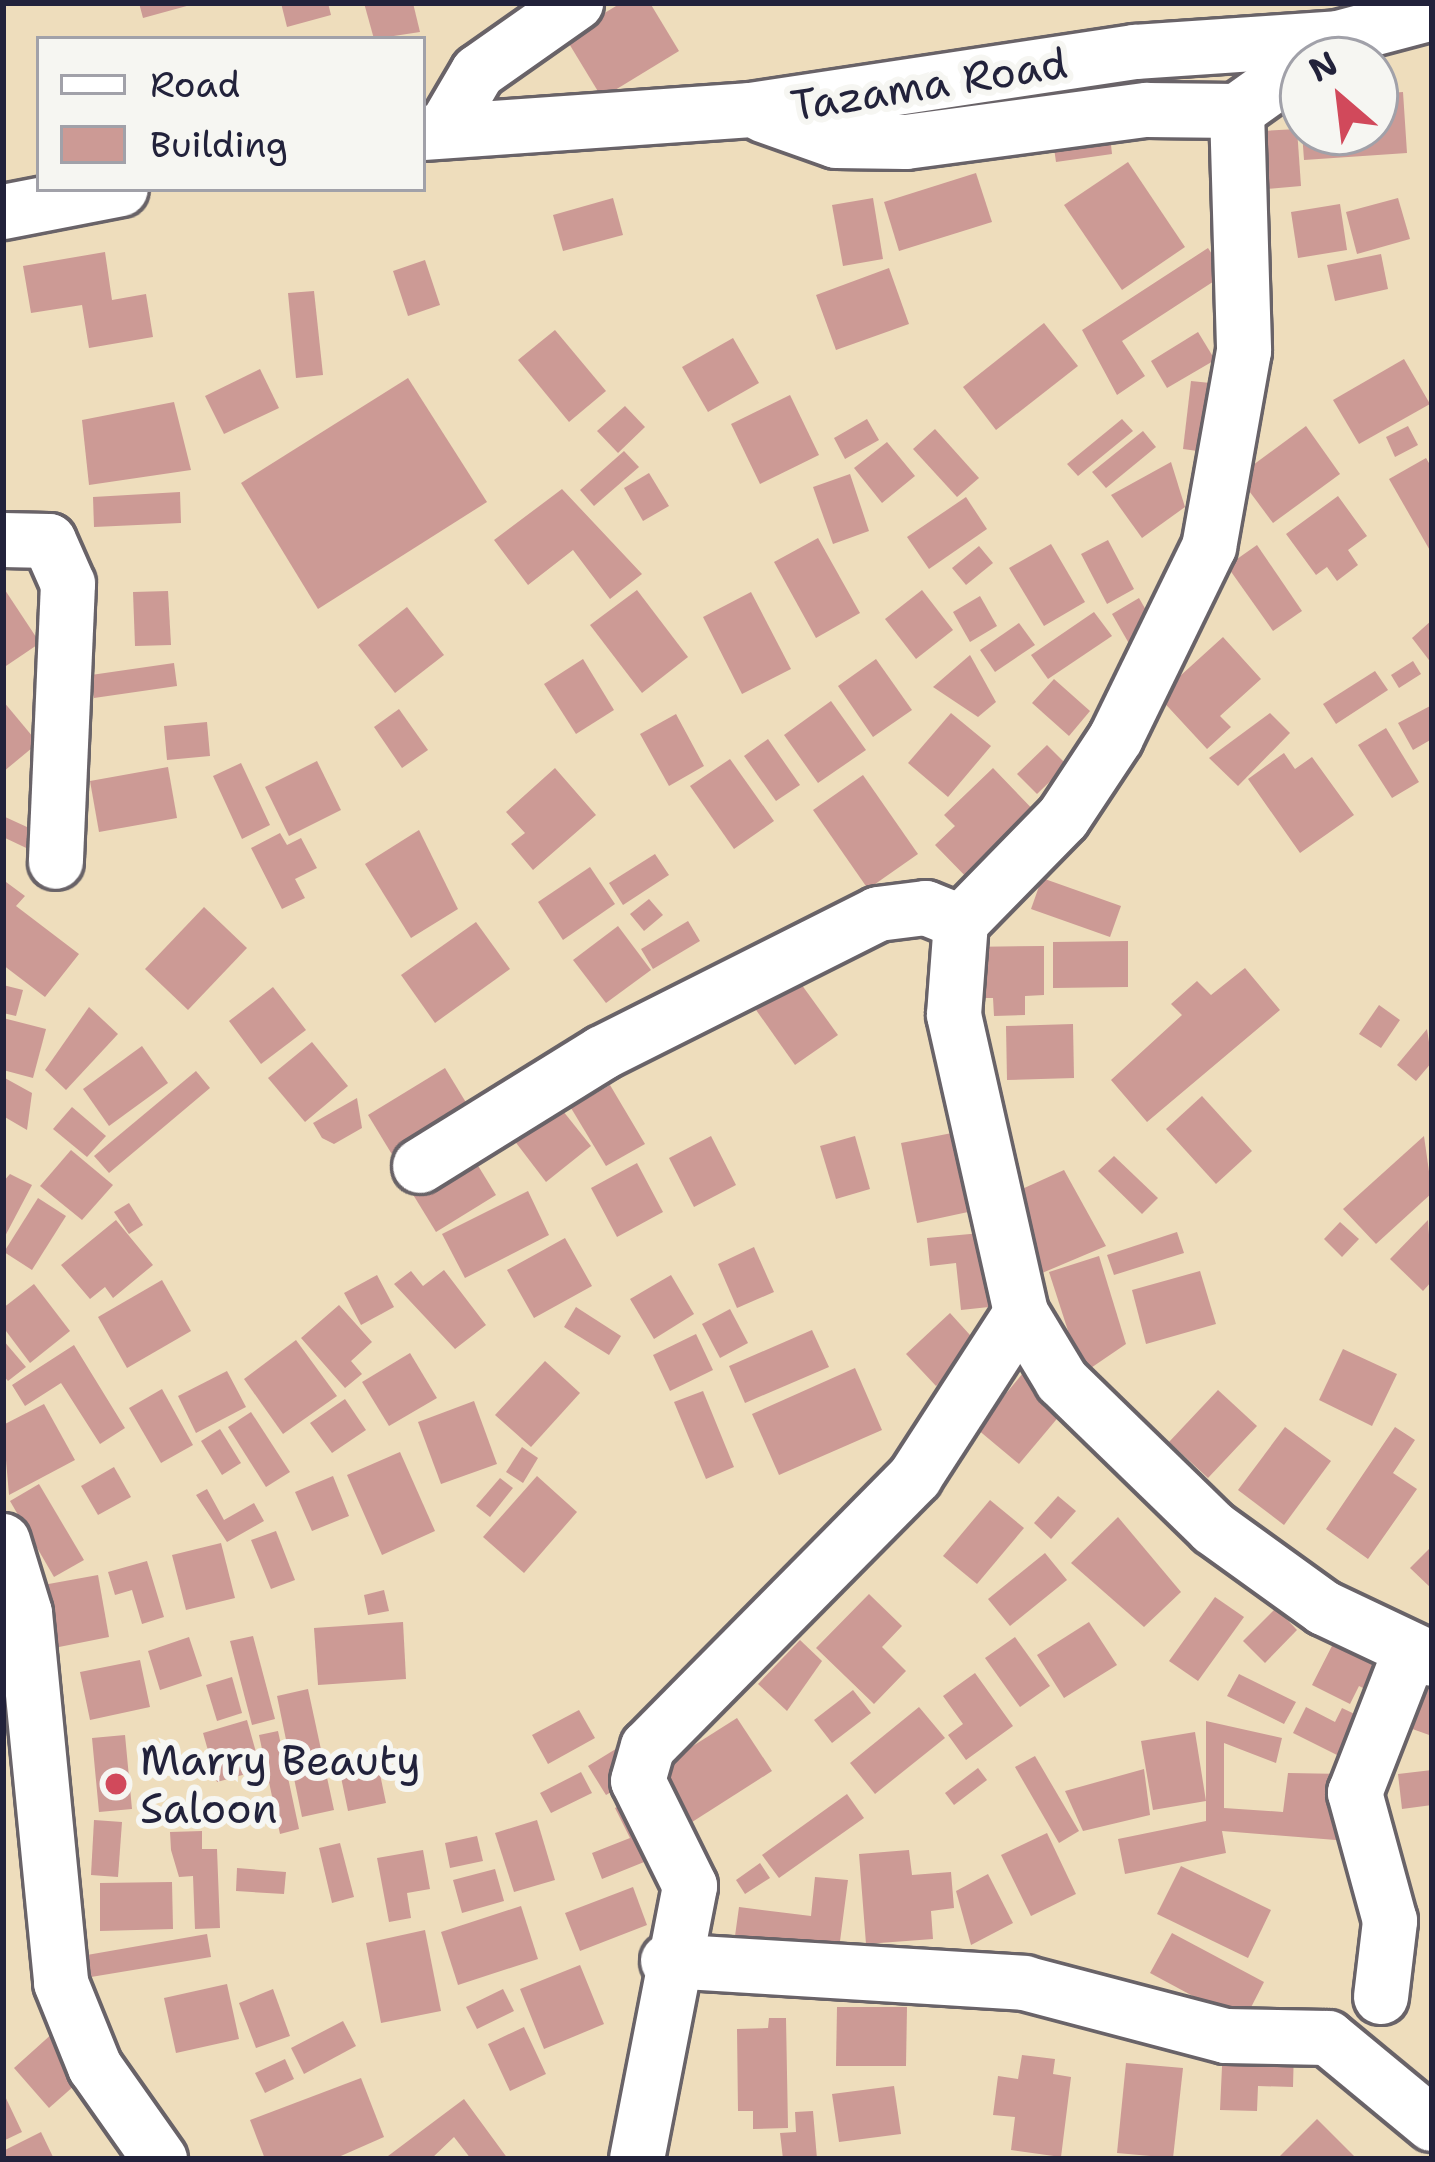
<!DOCTYPE html>
<html>
<head>
<meta charset="utf-8">
<style>
  body { margin:0 }
  #map { position:relative; width:1435px; height:2162px; overflow:hidden; background:#eeddbc; font-family:"Shantell Sans",sans-serif }
  div>[style] { position:absolute }
  .building>* { inset:0; background:#cc9a95 }
  .roads { filter:drop-shadow(3px 0 #696368) drop-shadow(-3px 0 #696368) drop-shadow(0 3px #696368) drop-shadow(0 -3px #696368) }
  .minor>* { height:54px; margin:-27px; padding:0 27px; transform-origin:27px; border-radius:27px; background:#fff }
  .dots>* { width:33px; height:33px; translate:-50% -50%; box-sizing:border-box; border:6px solid #f6f6f2; border-radius:50% }
  span { translate:-50% -50%; white-space:nowrap; text-align:center; line-height:1.15; -webkit-text-stroke:12px #f6f6f2; paint-order:stroke }
  .street-label { font-size:42px; color:#22223b }
  .poi-label { font-size:42px; color:#22223b }
  .left { translate:0 -50%; text-align:left }
  .frame { position:absolute; inset:0; border:6px solid #22223b; pointer-events:none }
  .legend { position:absolute; left:36px; top:36px; width:390px; height:156px; box-sizing:border-box; background:#f6f6f2; border:3px solid #a1a1a9; margin:0; padding:15px 21px; list-style:none; font-size:36px; color:#22223b }
  .legend li { display:flex; align-items:center; gap:24px; height:60px }
  .legend b { width:60px; border:3px solid #a1a1a9 }
  .north { position:absolute; left:1279px; top:36px; width:120px; height:120px; box-sizing:border-box; background:#f6f6f2; border:3px solid #a1a1a9; border-radius:50%; rotate:332deg; font-size:33px; font-weight:700; line-height:48px; text-align:center; color:#22223b }
  .north::after { content:''; display:block; margin:auto; width:42px; height:54px; background:#d1495b; clip-path:polygon(50% 0,100% 100%,50% 72%,0 100%) }
</style>
</head>
<body>
<div id="map">
  <div class="building">
    <i style="clip-path:polygon(139px 3px,194px 3px,194px 4px,143px 18px)"></i>
    <i style="clip-path:polygon(281px 3px,328px 3px,331px 15px,287px 27px)"></i>
    <i style="clip-path:polygon(364px 3px,413px 3px,420px 32px,374px 39px)"></i>
    <i style="clip-path:polygon(621px 3px,650px 3px,679px 51px,602px 98px,565px 37px)"></i>
    <i style="clip-path:polygon(1403px 92px,1407px 153px,1304px 160px,1302px 132px,1375px 132px,1375px 94px)"></i>
    <i style="clip-path:polygon(1109px 126px,1112px 154px,1056px 162px,1052px 134px)"></i>
    <i style="clip-path:polygon(1297px 129px,1301px 186px,1267px 189px,1263px 131px)"></i>
    <i style="clip-path:polygon(1128px 162px,1185px 247px,1122px 290px,1064px 205px)"></i>
    <i style="clip-path:polygon(976px 173px,992px 222px,899px 251px,884px 202px)"></i>
    <i style="clip-path:polygon(613px 198px,623px 235px,563px 251px,553px 215px)"></i>
    <i style="clip-path:polygon(873px 198px,883px 259px,843px 266px,832px 205px)"></i>
    <i style="clip-path:polygon(1398px 198px,1410px 239px,1357px 254px,1346px 212px)"></i>
    <i style="clip-path:polygon(1340px 204px,1347px 250px,1298px 258px,1291px 212px)"></i>
    <i style="clip-path:polygon(1208px 248px,1225px 274px,1122px 341px,1145px 376px,1117px 395px,1082px 330px)"></i>
    <i style="clip-path:polygon(105px 252px,112px 300px,146px 294px,153px 337px,89px 348px,82px 305px,31px 313px,23px 266px)"></i>
    <i style="clip-path:polygon(1381px 254px,1388px 289px,1335px 301px,1327px 265px)"></i>
    <i style="clip-path:polygon(425px 260px,440px 305px,408px 316px,393px 271px)"></i>
    <i style="clip-path:polygon(889px 268px,909px 324px,836px 350px,816px 295px)"></i>
    <i style="clip-path:polygon(314px 291px,323px 375px,296px 378px,288px 293px)"></i>
    <i style="clip-path:polygon(1044px 323px,1078px 366px,996px 430px,963px 387px)"></i>
    <i style="clip-path:polygon(555px 330px,606px 391px,569px 422px,518px 360px)"></i>
    <i style="clip-path:polygon(1198px 332px,1215px 360px,1167px 388px,1151px 361px)"></i>
    <i style="clip-path:polygon(733px 338px,759px 383px,708px 412px,682px 367px)"></i>
    <i style="clip-path:polygon(1404px 359px,1430px 404px,1359px 444px,1333px 400px)"></i>
    <i style="clip-path:polygon(260px 369px,279px 408px,224px 434px,205px 396px)"></i>
    <i style="clip-path:polygon(408px 378px,487px 502px,318px 609px,241px 483px)"></i>
    <i style="clip-path:polygon(1191px 381px,1220px 384px,1212px 453px,1183px 449px)"></i>
    <i style="clip-path:polygon(790px 395px,819px 455px,760px 484px,731px 424px)"></i>
    <i style="clip-path:polygon(174px 402px,191px 470px,89px 485px,82px 420px)"></i>
    <i style="clip-path:polygon(625px 406px,645px 427px,618px 453px,597px 431px)"></i>
    <i style="clip-path:polygon(867px 419px,879px 440px,845px 459px,834px 438px)"></i>
    <i style="clip-path:polygon(1122px 419px,1133px 431px,1078px 476px,1067px 464px)"></i>
    <i style="clip-path:polygon(1306px 426px,1340px 474px,1273px 523px,1238px 476px)"></i>
    <i style="clip-path:polygon(1408px 426px,1418px 445px,1395px 457px,1386px 437px)"></i>
    <i style="clip-path:polygon(935px 429px,979px 478px,957px 497px,913px 449px)"></i>
    <i style="clip-path:polygon(1143px 431px,1156px 447px,1106px 488px,1092px 472px)"></i>
    <i style="clip-path:polygon(887px 442px,915px 476px,882px 503px,854px 468px)"></i>
    <i style="clip-path:polygon(624px 451px,639px 467px,594px 506px,580px 490px)"></i>
    <i style="clip-path:polygon(1426px 458px,1432px 468px,1432px 554px,1389px 479px)"></i>
    <i style="clip-path:polygon(1171px 462px,1185px 507px,1142px 538px,1111px 495px)"></i>
    <i style="clip-path:polygon(649px 473px,669px 506px,643px 521px,624px 488px)"></i>
    <i style="clip-path:polygon(850px 474px,869px 531px,833px 544px,813px 487px)"></i>
    <i style="clip-path:polygon(562px 489px,642px 574px,610px 599px,573px 550px,528px 585px,494px 540px)"></i>
    <i style="clip-path:polygon(180px 492px,181px 523px,94px 527px,93px 497px)"></i>
    <i style="clip-path:polygon(1338px 496px,1367px 536px,1348px 550px,1358px 565px,1337px 581px,1327px 567px,1316px 575px,1286px 534px)"></i>
    <i style="clip-path:polygon(966px 497px,987px 529px,929px 569px,907px 537px)"></i>
    <i style="clip-path:polygon(818px 538px,860px 613px,816px 638px,774px 562px)"></i>
    <i style="clip-path:polygon(1108px 540px,1134px 589px,1107px 604px,1081px 554px)"></i>
    <i style="clip-path:polygon(1051px 544px,1085px 602px,1044px 626px,1009px 568px)"></i>
    <i style="clip-path:polygon(1257px 545px,1302px 611px,1273px 631px,1227px 566px)"></i>
    <i style="clip-path:polygon(979px 546px,993px 563px,966px 585px,952px 568px)"></i>
    <i style="clip-path:polygon(3px 587px,40px 643px,3px 668px)"></i>
    <i style="clip-path:polygon(637px 590px,688px 657px,642px 693px,590px 625px)"></i>
    <i style="clip-path:polygon(922px 590px,953px 630px,916px 659px,885px 619px)"></i>
    <i style="clip-path:polygon(168px 591px,171px 645px,135px 646px,133px 592px)"></i>
    <i style="clip-path:polygon(751px 592px,791px 669px,742px 694px,703px 617px)"></i>
    <i style="clip-path:polygon(980px 596px,997px 626px,970px 642px,953px 612px)"></i>
    <i style="clip-path:polygon(1139px 598px,1158px 631px,1131px 647px,1112px 614px)"></i>
    <i style="clip-path:polygon(407px 607px,444px 655px,395px 693px,358px 645px)"></i>
    <i style="clip-path:polygon(1094px 612px,1112px 636px,1048px 679px,1031px 655px)"></i>
    <i style="clip-path:polygon(1432px 620px,1432px 664px,1412px 638px)"></i>
    <i style="clip-path:polygon(1019px 623px,1035px 645px,995px 672px,980px 650px)"></i>
    <i style="clip-path:polygon(1223px 637px,1261px 679px,1220px 716px,1231px 727px,1207px 749px,1158px 696px)"></i>
    <i style="clip-path:polygon(970px 655px,996px 702px,978px 717px,933px 687px)"></i>
    <i style="clip-path:polygon(583px 659px,614px 710px,576px 734px,544px 684px)"></i>
    <i style="clip-path:polygon(876px 659px,912px 710px,873px 737px,838px 686px)"></i>
    <i style="clip-path:polygon(1413px 661px,1421px 674px,1399px 688px,1391px 675px)"></i>
    <i style="clip-path:polygon(174px 663px,177px 686px,94px 698px,91px 675px)"></i>
    <i style="clip-path:polygon(1375px 671px,1388px 690px,1336px 724px,1323px 704px)"></i>
    <i style="clip-path:polygon(1054px 679px,1090px 711px,1069px 736px,1032px 703px)"></i>
    <i style="clip-path:polygon(3px 701px,38px 743px,3px 772px)"></i>
    <i style="clip-path:polygon(831px 701px,866px 750px,818px 783px,784px 735px)"></i>
    <i style="clip-path:polygon(1432px 705px,1432px 739px,1413px 750px,1398px 723px)"></i>
    <i style="clip-path:polygon(399px 709px,428px 750px,402px 768px,374px 727px)"></i>
    <i style="clip-path:polygon(951px 713px,991px 746px,948px 797px,908px 763px)"></i>
    <i style="clip-path:polygon(1270px 713px,1290px 733px,1238px 786px,1209px 758px)"></i>
    <i style="clip-path:polygon(676px 714px,704px 766px,669px 786px,640px 734px)"></i>
    <i style="clip-path:polygon(207px 722px,210px 756px,167px 760px,164px 726px)"></i>
    <i style="clip-path:polygon(1386px 728px,1419px 782px,1392px 798px,1358px 745px)"></i>
    <i style="clip-path:polygon(768px 739px,800px 785px,776px 801px,744px 756px)"></i>
    <i style="clip-path:polygon(1047px 745px,1067px 765px,1037px 794px,1017px 774px)"></i>
    <i style="clip-path:polygon(1284px 753px,1295px 769px,1312px 757px,1354px 815px,1300px 853px,1248px 779px)"></i>
    <i style="clip-path:polygon(730px 759px,774px 821px,734px 849px,690px 786px)"></i>
    <i style="clip-path:polygon(317px 761px,341px 810px,289px 836px,265px 787px)"></i>
    <i style="clip-path:polygon(241px 763px,270px 825px,242px 839px,213px 776px)"></i>
    <i style="clip-path:polygon(168px 767px,177px 818px,99px 832px,90px 781px)"></i>
    <i style="clip-path:polygon(555px 768px,596px 815px,533px 870px,511px 844px,525px 833px,506px 812px)"></i>
    <i style="clip-path:polygon(993px 768px,1042px 819px,974px 885px,935px 845px,955px 826px,944px 815px)"></i>
    <i style="clip-path:polygon(863px 775px,918px 854px,868px 889px,813px 810px)"></i>
    <i style="clip-path:polygon(3px 816px,64px 844px,56px 862px,3px 837px)"></i>
    <i style="clip-path:polygon(419px 830px,458px 909px,411px 938px,365px 864px)"></i>
    <i style="clip-path:polygon(280px 833px,287px 845px,301px 838px,317px 868px,295px 879px,305px 898px,282px 909px,251px 848px)"></i>
    <i style="clip-path:polygon(655px 854px,669px 875px,623px 905px,609px 883px)"></i>
    <i style="clip-path:polygon(590px 867px,615px 904px,563px 940px,538px 902px)"></i>
    <i style="clip-path:polygon(1042px 878px,1121px 906px,1110px 937px,1031px 909px)"></i>
    <i style="clip-path:polygon(6px 882px,25px 896px,16px 906px,79px 954px,45px 997px,3px 965px)"></i>
    <i style="clip-path:polygon(649px 899px,663px 915px,644px 931px,630px 914px)"></i>
    <i style="clip-path:polygon(204px 907px,247px 948px,188px 1010px,145px 969px)"></i>
    <i style="clip-path:polygon(688px 921px,700px 941px,653px 969px,641px 949px)"></i>
    <i style="clip-path:polygon(476px 922px,510px 969px,435px 1023px,401px 975px)"></i>
    <i style="clip-path:polygon(618px 926px,651px 970px,606px 1003px,573px 960px)"></i>
    <i style="clip-path:polygon(1128px 941px,1128px 987px,1053px 988px,1053px 942px)"></i>
    <i style="clip-path:polygon(1044px 946px,1044px 995px,1025px 996px,1025px 1015px,994px 1016px,993px 998px,966px 998px,965px 947px)"></i>
    <i style="clip-path:polygon(1245px 968px,1280px 1010px,1147px 1122px,1111px 1080px,1182px 1015px,1171px 1004px,1197px 981px,1211px 995px)"></i>
    <i style="clip-path:polygon(791px 970px,838px 1035px,795px 1065px,749px 1000px)"></i>
    <i style="clip-path:polygon(3px 985px,23px 990px,16px 1016px,3px 1013px)"></i>
    <i style="clip-path:polygon(273px 987px,306px 1030px,261px 1064px,229px 1021px)"></i>
    <i style="clip-path:polygon(1379px 1005px,1400px 1020px,1381px 1048px,1359px 1034px)"></i>
    <i style="clip-path:polygon(89px 1007px,118px 1034px,66px 1090px,45px 1070px)"></i>
    <i style="clip-path:polygon(3px 1018px,46px 1029px,33px 1078px,3px 1070px)"></i>
    <i style="clip-path:polygon(1073px 1024px,1074px 1078px,1007px 1080px,1006px 1026px)"></i>
    <i style="clip-path:polygon(1427px 1029px,1432px 1062px,1416px 1081px,1397px 1065px)"></i>
    <i style="clip-path:polygon(312px 1042px,348px 1086px,305px 1122px,268px 1078px)"></i>
    <i style="clip-path:polygon(142px 1046px,168px 1083px,109px 1126px,83px 1089px)"></i>
    <i style="clip-path:polygon(445px 1068px,473px 1114px,396px 1161px,368px 1115px)"></i>
    <i style="clip-path:polygon(196px 1071px,210px 1088px,109px 1173px,94px 1156px)"></i>
    <i style="clip-path:polygon(3px 1077px,32px 1093px,27px 1130px,3px 1116px)"></i>
    <i style="clip-path:polygon(610px 1085px,645px 1144px,606px 1166px,571px 1108px)"></i>
    <i style="clip-path:polygon(551px 1096px,591px 1146px,546px 1182px,507px 1131px)"></i>
    <i style="clip-path:polygon(1202px 1096px,1252px 1151px,1216px 1184px,1166px 1129px)"></i>
    <i style="clip-path:polygon(357px 1098px,362px 1128px,334px 1144px,322px 1138px,313px 1123px)"></i>
    <i style="clip-path:polygon(72px 1107px,106px 1136px,87px 1157px,53px 1129px)"></i>
    <i style="clip-path:polygon(952px 1133px,968px 1212px,917px 1223px,901px 1143px)"></i>
    <i style="clip-path:polygon(711px 1136px,736px 1185px,694px 1207px,669px 1158px)"></i>
    <i style="clip-path:polygon(855px 1136px,870px 1189px,836px 1199px,820px 1146px)"></i>
    <i style="clip-path:polygon(1424px 1136px,1432px 1193px,1376px 1244px,1343px 1209px)"></i>
    <i style="clip-path:polygon(71px 1150px,113px 1185px,82px 1220px,40px 1186px)"></i>
    <i style="clip-path:polygon(469px 1151px,496px 1195px,436px 1232px,409px 1188px)"></i>
    <i style="clip-path:polygon(1114px 1156px,1158px 1198px,1142px 1214px,1098px 1171px)"></i>
    <i style="clip-path:polygon(637px 1163px,663px 1212px,617px 1237px,591px 1188px)"></i>
    <i style="clip-path:polygon(1064px 1170px,1106px 1246px,1035px 1276px,1013px 1193px)"></i>
    <i style="clip-path:polygon(10px 1174px,32px 1185px,3px 1240px,3px 1182px)"></i>
    <i style="clip-path:polygon(528px 1191px,549px 1235px,465px 1278px,442px 1234px)"></i>
    <i style="clip-path:polygon(38px 1198px,66px 1216px,32px 1270px,4px 1252px)"></i>
    <i style="clip-path:polygon(129px 1203px,143px 1225px,129px 1234px,114px 1212px)"></i>
    <i style="clip-path:polygon(116px 1220px,153px 1265px,113px 1298px,105px 1287px,90px 1299px,61px 1265px)"></i>
    <i style="clip-path:polygon(1428px 1220px,1432px 1281px,1423px 1291px,1390px 1259px)"></i>
    <i style="clip-path:polygon(1340px 1222px,1359px 1239px,1342px 1257px,1324px 1239px)"></i>
    <i style="clip-path:polygon(1177px 1232px,1184px 1253px,1114px 1275px,1107px 1255px)"></i>
    <i style="clip-path:polygon(981px 1233px,989px 1307px,961px 1310px,956px 1263px,930px 1266px,927px 1238px)"></i>
    <i style="clip-path:polygon(565px 1238px,592px 1286px,534px 1318px,507px 1270px)"></i>
    <i style="clip-path:polygon(754px 1247px,774px 1292px,737px 1308px,718px 1264px)"></i>
    <i style="clip-path:polygon(1099px 1256px,1126px 1344px,1082px 1374px,1049px 1272px)"></i>
    <i style="clip-path:polygon(444px 1270px,486px 1325px,455px 1349px,394px 1284px,411px 1271px,423px 1286px)"></i>
    <i style="clip-path:polygon(1200px 1271px,1216px 1324px,1146px 1344px,1132px 1290px)"></i>
    <i style="clip-path:polygon(377px 1275px,394px 1307px,361px 1325px,344px 1293px)"></i>
    <i style="clip-path:polygon(671px 1275px,694px 1314px,654px 1339px,630px 1299px)"></i>
    <i style="clip-path:polygon(162px 1280px,191px 1331px,127px 1368px,98px 1317px)"></i>
    <i style="clip-path:polygon(34px 1284px,70px 1331px,30px 1363px,3px 1327px,3px 1308px)"></i>
    <i style="clip-path:polygon(339px 1305px,372px 1342px,351px 1361px,362px 1374px,345px 1388px,301px 1338px)"></i>
    <i style="clip-path:polygon(576px 1307px,621px 1336px,609px 1355px,564px 1327px)"></i>
    <i style="clip-path:polygon(730px 1309px,748px 1343px,720px 1358px,702px 1324px)"></i>
    <i style="clip-path:polygon(950px 1313px,980px 1346px,936px 1386px,906px 1354px)"></i>
    <i style="clip-path:polygon(812px 1330px,829px 1367px,745px 1403px,729px 1366px)"></i>
    <i style="clip-path:polygon(696px 1334px,713px 1370px,670px 1391px,653px 1355px)"></i>
    <i style="clip-path:polygon(3px 1340px,26px 1367px,8px 1381px,3px 1375px)"></i>
    <i style="clip-path:polygon(296px 1340px,337px 1396px,283px 1434px,244px 1379px)"></i>
    <i style="clip-path:polygon(74px 1345px,125px 1428px,100px 1444px,61px 1383px,25px 1406px,12px 1385px)"></i>
    <i style="clip-path:polygon(1343px 1349px,1397px 1374px,1372px 1426px,1319px 1400px)"></i>
    <i style="clip-path:polygon(410px 1353px,437px 1398px,389px 1426px,362px 1382px)"></i>
    <i style="clip-path:polygon(545px 1361px,580px 1393px,531px 1447px,495px 1415px)"></i>
    <i style="clip-path:polygon(855px 1368px,882px 1430px,779px 1475px,752px 1414px)"></i>
    <i style="clip-path:polygon(227px 1371px,246px 1407px,196px 1433px,178px 1396px)"></i>
    <i style="clip-path:polygon(1023px 1373px,1066px 1408px,1019px 1464px,977px 1429px)"></i>
    <i style="clip-path:polygon(162px 1389px,193px 1445px,161px 1463px,129px 1408px)"></i>
    <i style="clip-path:polygon(1218px 1390px,1257px 1426px,1208px 1478px,1169px 1442px)"></i>
    <i style="clip-path:polygon(703px 1391px,734px 1467px,706px 1479px,674px 1402px)"></i>
    <i style="clip-path:polygon(345px 1399px,366px 1430px,332px 1453px,310px 1423px)"></i>
    <i style="clip-path:polygon(474px 1401px,497px 1464px,441px 1484px,418px 1422px)"></i>
    <i style="clip-path:polygon(44px 1404px,75px 1460px,9px 1495px,3px 1425px)"></i>
    <i style="clip-path:polygon(251px 1412px,290px 1472px,266px 1487px,228px 1427px)"></i>
    <i style="clip-path:polygon(1285px 1427px,1331px 1461px,1284px 1525px,1238px 1490px)"></i>
    <i style="clip-path:polygon(1395px 1427px,1415px 1440px,1393px 1473px,1417px 1489px,1368px 1559px,1326px 1529px)"></i>
    <i style="clip-path:polygon(220px 1429px,241px 1463px,222px 1475px,201px 1441px)"></i>
    <i style="clip-path:polygon(522px 1447px,538px 1458px,523px 1483px,506px 1472px)"></i>
    <i style="clip-path:polygon(400px 1452px,435px 1531px,382px 1555px,347px 1475px)"></i>
    <i style="clip-path:polygon(114px 1467px,131px 1497px,98px 1515px,81px 1486px)"></i>
    <i style="clip-path:polygon(333px 1476px,349px 1516px,312px 1531px,295px 1492px)"></i>
    <i style="clip-path:polygon(537px 1476px,577px 1512px,524px 1573px,483px 1537px)"></i>
    <i style="clip-path:polygon(500px 1478px,513px 1488px,490px 1517px,476px 1506px)"></i>
    <i style="clip-path:polygon(39px 1484px,84px 1560px,54px 1577px,10px 1501px)"></i>
    <i style="clip-path:polygon(207px 1489px,224px 1520px,254px 1503px,264px 1521px,227px 1542px,196px 1495px)"></i>
    <i style="clip-path:polygon(1058px 1496px,1076px 1511px,1051px 1539px,1034px 1523px)"></i>
    <i style="clip-path:polygon(990px 1500px,1024px 1528px,977px 1584px,943px 1556px)"></i>
    <i style="clip-path:polygon(1118px 1517px,1181px 1592px,1144px 1627px,1071px 1563px)"></i>
    <i style="clip-path:polygon(276px 1531px,295px 1580px,271px 1589px,251px 1540px)"></i>
    <i style="clip-path:polygon(221px 1543px,235px 1598px,186px 1610px,172px 1555px)"></i>
    <i style="clip-path:polygon(1432px 1546px,1432px 1589px,1410px 1568px)"></i>
    <i style="clip-path:polygon(1045px 1553px,1067px 1580px,1010px 1626px,988px 1599px)"></i>
    <i style="clip-path:polygon(147px 1561px,164px 1617px,142px 1624px,132px 1590px,115px 1595px,108px 1572px)"></i>
    <i style="clip-path:polygon(98px 1575px,109px 1637px,54px 1648px,43px 1585px)"></i>
    <i style="clip-path:polygon(384px 1590px,389px 1611px,368px 1615px,364px 1595px)"></i>
    <i style="clip-path:polygon(869px 1594px,902px 1626px,882px 1647px,906px 1671px,874px 1704px,816px 1648px)"></i>
    <i style="clip-path:polygon(1215px 1597px,1244px 1617px,1198px 1681px,1169px 1661px)"></i>
    <i style="clip-path:polygon(1276px 1608px,1297px 1630px,1265px 1663px,1243px 1641px)"></i>
    <i style="clip-path:polygon(403px 1622px,406px 1679px,318px 1685px,314px 1628px)"></i>
    <i style="clip-path:polygon(1089px 1622px,1117px 1665px,1064px 1698px,1037px 1655px)"></i>
    <i style="clip-path:polygon(253px 1636px,275px 1719px,252px 1725px,230px 1641px)"></i>
    <i style="clip-path:polygon(189px 1637px,202px 1676px,160px 1690px,148px 1651px)"></i>
    <i style="clip-path:polygon(1015px 1637px,1050px 1686px,1020px 1707px,985px 1658px)"></i>
    <i style="clip-path:polygon(800px 1640px,822px 1661px,787px 1711px,758px 1684px)"></i>
    <i style="clip-path:polygon(1334px 1642px,1388px 1669px,1375px 1694px,1359px 1686px,1350px 1704px,1312px 1685px)"></i>
    <i style="clip-path:polygon(140px 1660px,150px 1707px,90px 1720px,80px 1672px)"></i>
    <i style="clip-path:polygon(1432px 1667px,1432px 1736px,1404px 1726px)"></i>
    <i style="clip-path:polygon(975px 1673px,1013px 1726px,966px 1760px,948px 1735px,963px 1724px,943px 1696px)"></i>
    <i style="clip-path:polygon(1239px 1674px,1296px 1702px,1284px 1724px,1227px 1696px)"></i>
    <i style="clip-path:polygon(232px 1677px,242px 1713px,217px 1721px,206px 1685px)"></i>
    <i style="clip-path:polygon(308px 1689px,334px 1810px,302px 1817px,277px 1696px)"></i>
    <i style="clip-path:polygon(853px 1690px,871px 1713px,832px 1743px,814px 1720px)"></i>
    <i style="clip-path:polygon(919px 1707px,945px 1738px,875px 1794px,850px 1763px)"></i>
    <i style="clip-path:polygon(1306px 1707px,1335px 1722px,1342px 1708px,1365px 1719px,1345px 1759px,1293px 1733px)"></i>
    <i style="clip-path:polygon(579px 1710px,595px 1738px,548px 1764px,532px 1735px)"></i>
    <i style="clip-path:polygon(737px 1718px,772px 1771px,689px 1824px,655px 1770px)"></i>
    <i style="clip-path:polygon(247px 1720px,261px 1770px,217px 1782px,203px 1733px)"></i>
    <i style="clip-path:polygon(1206px 1721px,1282px 1738px,1276px 1763px,1224px 1743px,1224px 1808px,1283px 1812px,1288px 1773px,1344px 1774px,1336px 1840px,1222px 1831px,1226px 1853px,1125px 1874px,1118px 1839px,1206px 1821px)"></i>
    <i style="clip-path:polygon(278px 1731px,299px 1829px,280px 1834px,259px 1735px)"></i>
    <i style="clip-path:polygon(1195px 1732px,1206px 1801px,1153px 1810px,1141px 1741px)"></i>
    <i style="clip-path:polygon(125px 1735px,132px 1809px,99px 1812px,92px 1738px)"></i>
    <i style="clip-path:polygon(619px 1747px,637px 1777px,606px 1795px,588px 1766px)"></i>
    <i style="clip-path:polygon(375px 1750px,386px 1803px,348px 1811px,337px 1758px)"></i>
    <i style="clip-path:polygon(1035px 1756px,1079px 1831px,1059px 1843px,1015px 1767px)"></i>
    <i style="clip-path:polygon(978px 1768px,987px 1780px,954px 1805px,945px 1793px)"></i>
    <i style="clip-path:polygon(1144px 1769px,1150px 1815px,1083px 1831px,1065px 1791px)"></i>
    <i style="clip-path:polygon(1432px 1770px,1432px 1805px,1402px 1809px,1398px 1774px)"></i>
    <i style="clip-path:polygon(581px 1772px,592px 1793px,551px 1813px,540px 1793px)"></i>
    <i style="clip-path:polygon(847px 1794px,864px 1818px,779px 1878px,762px 1855px)"></i>
    <i style="clip-path:polygon(637px 1797px,654px 1858px,602px 1879px,592px 1853px,630px 1838px,615px 1808px)"></i>
    <i style="clip-path:polygon(94px 1820px,122px 1822px,118px 1877px,91px 1875px)"></i>
    <i style="clip-path:polygon(537px 1820px,555px 1880px,514px 1892px,495px 1833px)"></i>
    <i style="clip-path:polygon(202px 1831px,202px 1849px,217px 1849px,220px 1928px,195px 1929px,193px 1876px,179px 1877px,171px 1850px,170px 1832px)"></i>
    <i style="clip-path:polygon(1047px 1833px,1076px 1894px,1031px 1916px,1001px 1855px)"></i>
    <i style="clip-path:polygon(477px 1836px,483px 1861px,450px 1868px,445px 1843px)"></i>
    <i style="clip-path:polygon(340px 1843px,354px 1897px,332px 1903px,319px 1848px)"></i>
    <i style="clip-path:polygon(423px 1850px,430px 1889px,407px 1893px,411px 1918px,389px 1922px,377px 1858px)"></i>
    <i style="clip-path:polygon(909px 1850px,912px 1875px,951px 1872px,954px 1908px,931px 1911px,933px 1939px,866px 1944px,859px 1854px)"></i>
    <i style="clip-path:polygon(760px 1863px,770px 1878px,745px 1894px,736px 1880px)"></i>
    <i style="clip-path:polygon(1181px 1866px,1271px 1910px,1248px 1958px,1157px 1914px)"></i>
    <i style="clip-path:polygon(237px 1868px,286px 1872px,284px 1894px,236px 1891px)"></i>
    <i style="clip-path:polygon(495px 1869px,504px 1901px,462px 1913px,453px 1880px)"></i>
    <i style="clip-path:polygon(988px 1874px,1013px 1923px,971px 1945px,956px 1891px)"></i>
    <i style="clip-path:polygon(815px 1877px,848px 1880px,839px 1949px,735px 1936px,739px 1907px,811px 1916px)"></i>
    <i style="clip-path:polygon(172px 1882px,173px 1929px,100px 1931px,100px 1883px)"></i>
    <i style="clip-path:polygon(633px 1887px,647px 1925px,580px 1951px,565px 1913px)"></i>
    <i style="clip-path:polygon(521px 1906px,538px 1959px,458px 1985px,441px 1932px)"></i>
    <i style="clip-path:polygon(425px 1930px,441px 2011px,381px 2023px,366px 1943px)"></i>
    <i style="clip-path:polygon(1172px 1933px,1264px 1982px,1243px 2023px,1150px 1973px)"></i>
    <i style="clip-path:polygon(207px 1934px,211px 1957px,91px 1977px,87px 1955px)"></i>
    <i style="clip-path:polygon(580px 1965px,604px 2024px,544px 2049px,520px 1989px)"></i>
    <i style="clip-path:polygon(227px 1984px,239px 2039px,176px 2053px,164px 1998px)"></i>
    <i style="clip-path:polygon(273px 1989px,290px 2036px,256px 2048px,239px 2003px)"></i>
    <i style="clip-path:polygon(503px 1989px,514px 2011px,477px 2029px,466px 2007px)"></i>
    <i style="clip-path:polygon(837px 2007px,907px 2007px,906px 2066px,836px 2066px)"></i>
    <i style="clip-path:polygon(769px 2018px,786px 2018px,788px 2128px,753px 2129px,753px 2111px,738px 2111px,737px 2029px,768px 2028px)"></i>
    <i style="clip-path:polygon(343px 2021px,356px 2046px,304px 2074px,291px 2048px)"></i>
    <i style="clip-path:polygon(64px 2023px,100px 2063px,49px 2108px,14px 2068px)"></i>
    <i style="clip-path:polygon(524px 2027px,546px 2074px,510px 2091px,488px 2044px)"></i>
    <i style="clip-path:polygon(1223px 2045px,1294px 2048px,1293px 2087px,1258px 2086px,1257px 2111px,1220px 2110px)"></i>
    <i style="clip-path:polygon(1022px 2055px,1055px 2059px,1053px 2074px,1071px 2077px,1061px 2157px,1011px 2150px,1015px 2117px,993px 2115px,998px 2076px,1018px 2079px)"></i>
    <i style="clip-path:polygon(285px 2059px,294px 2079px,265px 2093px,255px 2073px)"></i>
    <i style="clip-path:polygon(1126px 2063px,1183px 2068px,1173px 2158px,1117px 2153px)"></i>
    <i style="clip-path:polygon(361px 2078px,384px 2137px,334px 2159px,265px 2159px,250px 2120px)"></i>
    <i style="clip-path:polygon(894px 2086px,901px 2134px,839px 2142px,832px 2094px)"></i>
    <i style="clip-path:polygon(3px 2092px,22px 2132px,3px 2141px)"></i>
    <i style="clip-path:polygon(464px 2099px,508px 2159px,471px 2159px,454px 2137px,431px 2159px,384px 2159px)"></i>
    <i style="clip-path:polygon(813px 2111px,817px 2159px,783px 2159px,780px 2133px,796px 2132px,795px 2112px)"></i>
    <i style="clip-path:polygon(1317px 2119px,1357px 2159px,1277px 2159px)"></i>
    <i style="clip-path:polygon(41px 2132px,54px 2159px,3px 2159px,3px 2151px)"></i>
  </div>
  <div class="roads">
    <div class="minor">
      <i style="left:1237px;top:111px;width:240px;rotate:88.3deg"></i>
      <i style="left:1244px;top:351px;width:199px;rotate:100.1deg"></i>
      <i style="left:1209px;top:547px;width:212px;rotate:116deg"></i>
      <i style="left:1116px;top:738px;width:96px;rotate:123.5deg"></i>
      <i style="left:1063px;top:818px;width:146px;rotate:134.4deg"></i>
      <i style="left:961px;top:922px;width:93px;rotate:94.3deg"></i>
      <i style="left:954px;top:1015px;width:305px;rotate:77.3deg"></i>
      <i style="left:1021px;top:1313px;width:79px;rotate:58.9deg"></i>
      <i style="left:1062px;top:1381px;width:211px;rotate:44.2deg"></i>
      <i style="left:1213px;top:1528px;width:137px;rotate:35.8deg"></i>
      <i style="left:1324px;top:1608px;width:119px;rotate:25.3deg"></i>
      <i style="left:763px;top:115px;width:77px;rotate:19.6deg"></i>
      <i style="left:836px;top:141px;width:70px;rotate:0.8deg"></i>
      <i style="left:906px;top:142px;width:243px;rotate:-7.6deg"></i>
      <i style="left:1147px;top:110px;width:90px;rotate:0.6deg"></i>
      <i style="left:1237px;top:111px;width:81px;rotate:-35.5deg"></i>
      <i style="left:444px;top:130px;width:67px;rotate:-59.6deg"></i>
      <i style="left:478px;top:72px;width:120px;rotate:-35.1deg"></i>
      <i style="left:423px;top:133px;width:329px;rotate:-4deg"></i>
      <i style="left:751px;top:110px;width:388px;rotate:-8.6deg"></i>
      <i style="left:1135px;top:52px;width:203px;rotate:-3.9deg"></i>
      <i style="left:1338px;top:38px;width:97px;rotate:-14.9deg"></i>
      <i style="left:3px;top:212px;width:120px;rotate:-11deg"></i>
      <i style="left:3px;top:540px;width:46px;rotate:1.2deg"></i>
      <i style="left:49px;top:541px;width:47px;rotate:66.2deg"></i>
      <i style="left:68px;top:584px;width:278px;rotate:92.5deg"></i>
      <i style="left:420px;top:1166px;width:214px;rotate:-31.8deg"></i>
      <i style="left:602px;top:1053px;width:309px;rotate:-26.7deg"></i>
      <i style="left:878px;top:914px;width:48px;rotate:-7.1deg"></i>
      <i style="left:926px;top:908px;width:38px;rotate:22deg"></i>
      <i style="left:3px;top:1541px;width:75px;rotate:73deg"></i>
      <i style="left:25px;top:1613px;width:372px;rotate:84.4deg"></i>
      <i style="left:61px;top:1983px;width:91px;rotate:68deg"></i>
      <i style="left:95px;top:2067px;width:113px;rotate:54.8deg"></i>
      <i style="left:668px;top:1961px;width:357px;rotate:3.5deg"></i>
      <i style="left:1024px;top:1983px;width:209px;rotate:14.7deg"></i>
      <i style="left:1226px;top:2036px;width:102px;rotate:1.1deg"></i>
      <i style="left:1328px;top:2038px;width:135px;rotate:39.6deg"></i>
      <i style="left:1381px;top:1997px;width:77px;rotate:-83.2deg"></i>
      <i style="left:1390px;top:1921px;width:133px;rotate:-105.3deg"></i>
      <i style="left:1355px;top:1793px;width:151px;rotate:-68.7deg"></i>
      <i style="left:637px;top:2159px;width:278px;rotate:-79deg"></i>
      <i style="left:690px;top:1886px;width:117px;rotate:-116.3deg"></i>
      <i style="left:638px;top:1781px;width:35px;rotate:-74deg"></i>
      <i style="left:648px;top:1747px;width:380px;rotate:-45.3deg"></i>
      <i style="left:915px;top:1477px;width:195px;rotate:-57.1deg"></i>
    </div>
  </div>
  <div class="dots">
    <i style="left:116px;top:1784px;background:#d1495b"></i>
  </div>
  <div class="street-label">
    <span style="left:929px;top:84px;rotate:-9deg">Tazama Road</span>
  </div>
  <div class="poi-label">
    <span class="left" style="left:140px;top:1784px">Marry Beauty<br>Saloon</span>
  </div>
  <div class="frame"></div>
  <ul class="legend">
  <li><b style="height:15px;background:#fff"></b>Road</li>
  <li><b style="height:33px;background:#cc9a95"></b>Building</li>
  </ul>
  <div class="north">N</div>
</div>
</body>
</html>
